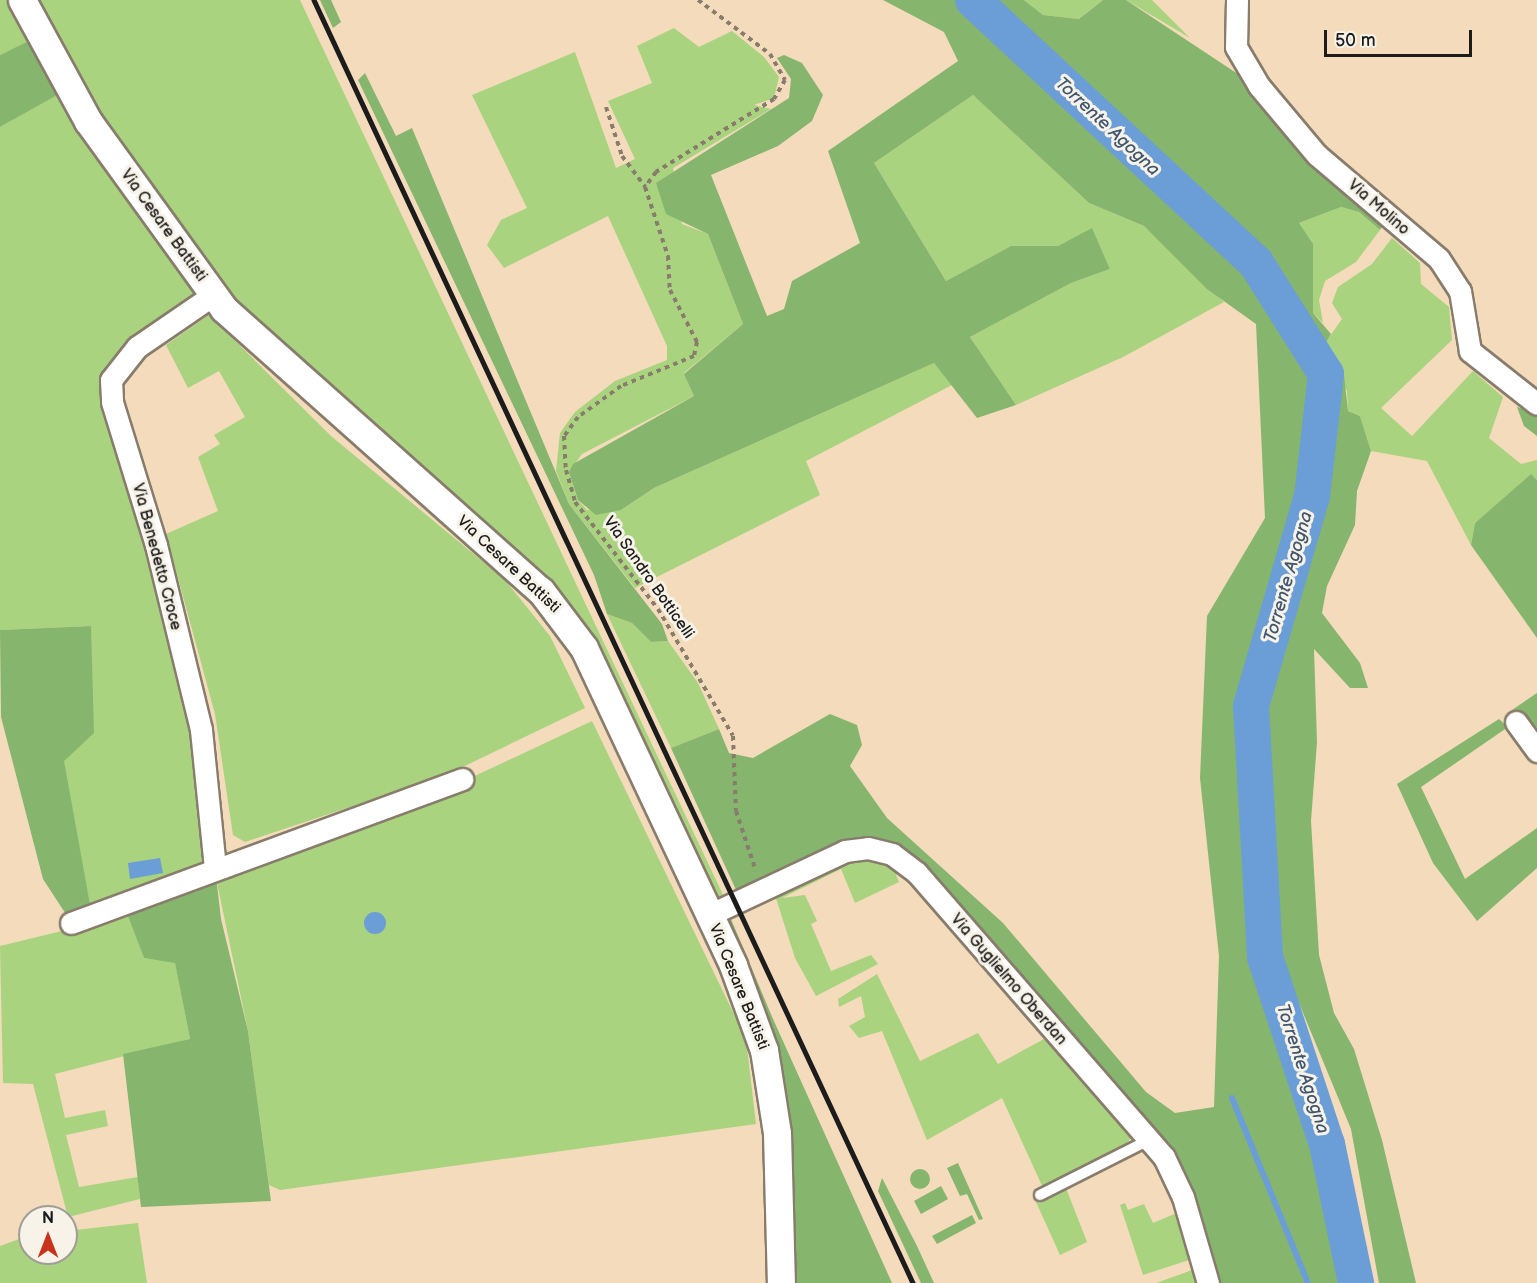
<!DOCTYPE html>
<html>
<head>
<meta charset="utf-8">
<style>
  body { margin:0 }
  #map { position:relative; width:1537px; height:1283px; overflow:hidden; background:#f3dbbb; font-family:"Balsamiq Sans",sans-serif }
  div>[style] { position:absolute }
  .green>* { inset:0; background:#a9d37f }
  .forest>* { inset:0; background:#86b56e }
  .round { border-radius:50% }
  .water>* { inset:0; background:#6b9ed6 }
  .stream>* { height:6px; margin:-3px; padding:0 3px; transform-origin:3px; border-radius:3px; background:#6b9ed6 }
  .river>* { height:36px; margin:-18px; padding:0 18px; transform-origin:18px; border-radius:18px; background:#6b9ed6 }
  .path>* { height:4px; margin-top:-2px; transform-origin:0; background:repeating-linear-gradient(90deg,#887c6c 0 4.5px,transparent 0 9px) }
  .roads { filter:drop-shadow(2px 0 #887c6c) drop-shadow(-2px 0 #887c6c) drop-shadow(0 2px #887c6c) drop-shadow(0 -2px #887c6c) }
  .service>* { height:10px; margin:-5px; padding:0 5px; transform-origin:5px; border-radius:5px; background:#fff }
  .minor>* { height:21px; margin:-10.5px; padding:0 10.5px; transform-origin:10.5px; border-radius:10.5px; background:#fff }
  .tertiary>* { height:27px; margin:-13.5px; padding:0 13.5px; transform-origin:13.5px; border-radius:13.5px; background:#fff }
  .rail>* { height:4.5px; margin:-2.25px; padding:0 2.25px; transform-origin:2.25px; border-radius:2.25px; background:#1c1c1c }
  span { translate:-50% -50%; white-space:nowrap; text-align:center; line-height:1.15; -webkit-text-stroke:6px #f7f3e8; paint-order:stroke }
  .street-label { font-size:16px; color:#1c1c1c }
  .water-label { font-size:18px; color:#405670; font-style:italic }
  .north { position:absolute; left:18px; top:1205px; width:60px; height:60px; box-sizing:border-box; background:#f7f3e8; border:2px solid #9f9d96; border-radius:50%; rotate:0deg; font-size:16px; font-weight:700; line-height:24px; text-align:center; color:#1c1c1c }
  .north::after { content:''; display:block; margin:auto; width:21px; height:27px; background:#c8321e; clip-path:polygon(50% 0,100% 100%,50% 72%,0 100%) }
  .scale { position:absolute; left:1324px; top:30px; width:148px; height:27px; box-sizing:border-box; border:3px solid #1c1c1c; border-top:0; padding-left:8px; font-size:18px; line-height:21px; white-space:nowrap; color:#1c1c1c; -webkit-text-stroke:4px #f7f3e8; paint-order:stroke }
</style>
</head>
<body>
<div id="map">
  <div class="green">
    <i style="clip-path:polygon(0 0,22px 0,213px 295px,111px 380px,170px 606px,215px 868px,92px 915px,63px 761px,91px 626px,0 630px,0 127px,58px 94px,31px 41px,0 55px)"></i>
    <i style="clip-path:polygon(32px 0,300px 0,725px 899px,713px 900px,610px 679px,233px 303px,94px 115px)"></i>
    <i style="clip-path:polygon(1024px 0,1103px 0,1079px 19px,1043px 15px)"></i>
    <i style="clip-path:polygon(1126px 0,1152px 0,1190px 38px)"></i>
    <i style="clip-path:polygon(674px 28px,699px 47px,732px 31px,764px 57px,779px 77px,774px 98px,754px 105px,771px 109px,673px 168px,682px 224px,708px 234px,743px 324px,684px 373px,694px 396px,582px 454px,569px 472px,578px 500px,587px 510px,621px 510px,654px 488px,934px 363px,952px 385px,806px 461px,820px 495px,635px 588px,569px 504px,556px 471px,560px 433px,575px 412px,615px 381px,667px 360px,667px 346px,608px 216px,504px 268px,487px 245px,501px 220px,527px 208px,472px 95px,575px 52px,616px 168px,635px 159px,608px 101px,652px 83px,637px 46px)"></i>
    <i style="clip-path:polygon(973px 95px,1089px 203px,1144px 226px,1224px 302px,1123px 357px,1016px 405px,970px 337px,1071px 283px,1110px 269px,1092px 229px,1058px 246px,1011px 246px,946px 281px,874px 163px)"></i>
    <i style="clip-path:polygon(1341px 207px,1359px 212px,1380px 230px,1356px 262px,1325px 281px,1319px 300px,1323px 323px,1313px 313px,1299px 223px)"></i>
    <i style="clip-path:polygon(1392px 238px,1420px 263px,1421px 284px,1449px 307px,1452px 340px,1381px 408px,1412px 436px,1473px 371px,1503px 397px,1489px 438px,1521px 464px,1537px 460px,1537px 480px,1531px 475px,1475px 523px,1471px 545px,1427px 461px,1371px 451px,1360px 416px,1348px 411px,1347px 391px,1323px 346px,1342px 319px,1332px 303px,1338px 287px,1372px 264px)"></i>
    <i style="clip-path:polygon(209px 315px,331px 436px,505px 580px,550px 636px,585px 708px,446px 775px,245px 842px,233px 835px,215px 714px,166px 534px,218px 511px,198px 457px,220px 444px,214px 435px,245px 417px,219px 371px,188px 388px,166px 345px)"></i>
    <i style="clip-path:polygon(607px 614px,632px 623px,651px 642px,668px 641px,698px 683px,719px 729px,671px 748px)"></i>
    <i style="clip-path:polygon(592px 721px,746px 1039px,756px 1124px,280px 1190px,269px 1185px,248px 1031px,216px 878px,400px 811px)"></i>
    <i style="clip-path:polygon(867px 853px,901px 871px,896px 875px,899px 882px,855px 903px,841px 869px,782px 898px,805px 895px,817px 921px,811px 924px,831px 971px,871px 955px,878px 964px,816px 996px,795px 958px,775px 895px)"></i>
    <i style="clip-path:polygon(128px 915px,144px 958px,175px 962px,190px 1039px,55px 1074px,65px 1118px,105px 1110px,108px 1126px,66px 1135px,79px 1187px,138px 1177px,140px 1199px,68px 1217px,33px 1084px,3px 1083px,0 946px)"></i>
    <i style="clip-path:polygon(877px 974px,920px 1061px,978px 1033px,998px 1064px,1044px 1039px,1132px 1136px,1127px 1144px,1044px 1190px,1002px 1098px,927px 1140px,882px 1031px,859px 1038px,849px 1026px,865px 1017px,861px 996px,839px 1007px,838px 999px)"></i>
    <i style="clip-path:polygon(1066px 1188px,1087px 1242px,1060px 1255px,1036px 1202px)"></i>
    <i style="clip-path:polygon(1125px 1203px,1128px 1210px,1144px 1204px,1153px 1223px,1179px 1212px,1192px 1259px,1143px 1275px,1120px 1205px)"></i>
    <i style="clip-path:polygon(138px 1223px,147px 1283px,0 1283px,0 1246px,30px 1235px,30px 1253px,66px 1253px,66px 1231px)"></i>
    <i style="clip-path:polygon(1197px 1268px,1203px 1283px,1156px 1283px,1184px 1273px)"></i>
  </div>
  <div class="forest">
    <i style="clip-path:polygon(320px 0,331px 0,341px 22px,333px 28px)"></i>
    <i style="clip-path:polygon(883px 0,969px 0,1254px 265px,1324px 376px,1309px 496px,1249px 707px,1251px 789px,1263px 958px,1338px 1130px,1359px 1283px,1211px 1283px,1187px 1198px,994px 942px,877px 842px,737px 892px,671px 748px,719px 729px,729px 753px,753px 758px,830px 714px,857px 725px,862px 745px,850px 766px,887px 818px,1003px 923px,1146px 1092px,1175px 1113px,1214px 1107px,1219px 956px,1200px 778px,1207px 616px,1265px 518px,1256px 324px,1207px 289px,1144px 226px,1089px 203px,973px 95px,874px 163px,946px 281px,1011px 246px,1058px 246px,1092px 228px,1110px 269px,1071px 283px,970px 337px,1016px 405px,977px 418px,934px 363px,654px 488px,621px 510px,596px 515px,578px 500px,569px 472px,573px 464px,694px 396px,684px 374px,743px 324px,708px 234px,666px 214px,656px 183px,789px 98px,791px 79px,777px 58px,784px 55px,802px 63px,823px 95px,812px 121px,778px 146px,711px 175px,767px 316px,784px 309px,792px 281px,860px 243px,828px 151px,958px 61px,944px 32px)"></i>
    <i style="clip-path:polygon(980px 0,1024px 0,1043px 15px,1079px 19px,1103px 0,1126px 0,1256px 86px,1385px 222px,1380px 230px,1359px 212px,1341px 207px,1299px 223px,1313px 244px,1313px 313px,1331px 334px,1324px 346px,1344px 375px,1348px 411px,1360px 416px,1371px 451px,1357px 491px,1355px 525px,1327px 586px,1322px 613px,1360px 663px,1368px 688px,1350px 688px,1314px 649px,1317px 742px,1311px 821px,1319px 955px,1334px 1013px,1354px 1049px,1382px 1140px,1416px 1283px,1379px 1283px,1351px 1129px,1280px 957px,1264px 787px,1263px 704px,1325px 499px,1330px 373px,1259px 261px)"></i>
    <i style="clip-path:polygon(31px 40px,59px 94px,0 127px,0 55px)"></i>
    <i style="clip-path:polygon(365px 73px,396px 136px,412px 128px,569px 504px,662px 624px,668px 641px,651px 642px,632px 623px,607px 614px,594px 575px,358px 80px)"></i>
    <i style="clip-path:polygon(1517px 407px,1537px 413px,1537px 436px,1524px 426px)"></i>
    <i style="clip-path:polygon(1531px 474px,1537px 480px,1537px 638px,1471px 545px,1475px 523px)"></i>
    <i style="clip-path:polygon(91px 626px,94px 733px,64px 761px,92px 915px,71px 922px,43px 879px,1px 717px,0 630px)"></i>
    <i style="clip-path:polygon(1537px 693px,1537px 728px,1527px 717px,1514px 721px,1509px 712px)"></i>
    <i style="clip-path:polygon(1499px 719px,1508px 727px,1421px 787px,1465px 879px,1537px 828px,1537px 868px,1477px 921px,1433px 863px,1397px 784px)"></i>
    <i style="clip-path:polygon(215px 868px,221px 919px,248px 1031px,271px 1201px,141px 1207px,123px 1054px,190px 1039px,175px 963px,144px 958px,123px 903px)"></i>
    <i style="clip-path:polygon(728px 912px,773px 1019px,892px 1283px,793px 1283px,792px 1201px,719px 917px)"></i>
    <i style="clip-path:polygon(958px 1163px,983px 1219px,979px 1220px,967px 1194px,960px 1196px,947px 1168px)"></i>
    <i class="round" style="left:910px;top:1169px;width:20px;height:20px"></i>
    <i style="clip-path:polygon(882px 1178px,917px 1246px,934px 1283px,921px 1283px,878px 1191px)"></i>
    <i style="clip-path:polygon(941px 1186px,948px 1199px,921px 1214px,914px 1201px)"></i>
    <i style="clip-path:polygon(972px 1215px,976px 1223px,937px 1244px,932px 1236px)"></i>
  </div>
  <div class="water">
    <i style="clip-path:polygon(160px 858px,163px 873px,130px 879px,128px 863px)"></i>
    <i class="round" style="left:364px;top:912px;width:22px;height:22px"></i>
  </div>
  <div class="stream">
    <i style="left:1232px;top:1098px;width:200px;rotate:67.7deg"></i>
  </div>
  <div class="river">
    <i style="left:973px;top:0;width:386px;rotate:42.9deg"></i>
    <i style="left:1256px;top:263px;width:131px;rotate:57.8deg"></i>
    <i style="left:1326px;top:374px;width:123px;rotate:96.5deg"></i>
    <i style="left:1312px;top:496px;width:219px;rotate:106.2deg"></i>
    <i style="left:1251px;top:706px;width:251px;rotate:86.8deg"></i>
    <i style="left:1265px;top:957px;width:197px;rotate:71.7deg"></i>
    <i style="left:1327px;top:1144px;width:142px;rotate:78.2deg"></i>
  </div>
  <div class="path">
    <i style="left:698px;top:0;width:90px;rotate:36.9deg"></i>
    <i style="left:770px;top:54px;width:30px;rotate:60deg"></i>
    <i style="left:785px;top:80px;width:22px;rotate:120deg"></i>
    <i style="left:774px;top:99px;width:139px;rotate:148.3deg"></i>
    <i style="left:656px;top:172px;width:19px;rotate:126deg"></i>
    <i style="left:645px;top:187px;width:73px;rotate:71.6deg"></i>
    <i style="left:668px;top:256px;width:34px;rotate:87deg"></i>
    <i style="left:670px;top:290px;width:59px;rotate:62.6deg"></i>
    <i style="left:697px;top:342px;width:14px;rotate:102deg"></i>
    <i style="left:694px;top:356px;width:79px;rotate:157.7deg"></i>
    <i style="left:621px;top:386px;width:53px;rotate:144.2deg"></i>
    <i style="left:578px;top:417px;width:24px;rotate:126deg"></i>
    <i style="left:564px;top:436px;width:34px;rotate:87deg"></i>
    <i style="left:566px;top:470px;width:33px;rotate:74deg"></i>
    <i style="left:575px;top:502px;width:135px;rotate:52.2deg"></i>
    <i style="left:658px;top:609px;width:147px;rotate:59.4deg"></i>
    <i style="left:733px;top:736px;width:75px;rotate:87.7deg"></i>
    <i style="left:736px;top:811px;width:63px;rotate:71.6deg"></i>
    <i style="left:606px;top:107px;width:52px;rotate:71.9deg"></i>
    <i style="left:622px;top:156px;width:39px;rotate:53deg"></i>
  </div>
  <div class="roads">
    <div class="service">
      <i style="left:1040px;top:1195px;width:122px;rotate:-26.8deg"></i>
    </div>
    <div class="minor">
      <i style="left:1237px;top:0;width:47px;rotate:91.2deg"></i>
      <i style="left:1236px;top:47px;width:45px;rotate:59.5deg"></i>
      <i style="left:1259px;top:86px;width:90px;rotate:50deg"></i>
      <i style="left:1317px;top:155px;width:160px;rotate:40.4deg"></i>
      <i style="left:1439px;top:259px;width:38px;rotate:57deg"></i>
      <i style="left:1460px;top:291px;width:61px;rotate:80.5deg"></i>
      <i style="left:1470px;top:351px;width:85px;rotate:38.3deg"></i>
      <i style="left:213px;top:295px;width:92px;rotate:145.6deg"></i>
      <i style="left:137px;top:347px;width:42px;rotate:128.2deg"></i>
      <i style="left:111px;top:380px;width:22px;rotate:87deg"></i>
      <i style="left:112px;top:402px;width:150px;rotate:72.9deg"></i>
      <i style="left:156px;top:545px;width:190px;rotate:76.3deg"></i>
      <i style="left:201px;top:730px;width:139px;rotate:84.2deg"></i>
      <i style="left:1516px;top:722px;width:36px;rotate:54deg"></i>
      <i style="left:709px;top:915px;width:150px;rotate:-25.2deg"></i>
      <i style="left:845px;top:851px;width:23px;rotate:-7deg"></i>
      <i style="left:868px;top:848px;width:25px;rotate:14deg"></i>
      <i style="left:892px;top:854px;width:31px;rotate:37deg"></i>
      <i style="left:917px;top:873px;width:376px;rotate:49deg"></i>
      <i style="left:1164px;top:1157px;width:44px;rotate:64.6deg"></i>
      <i style="left:1183px;top:1197px;width:90px;rotate:73.8deg"></i>
      <i style="left:71px;top:923px;width:417px;rotate:-20.2deg"></i>
    </div>
    <div class="tertiary">
      <i style="left:22px;top:0;width:138px;rotate:61.4deg"></i>
      <i style="left:88px;top:121px;width:232px;rotate:54.1deg"></i>
      <i style="left:224px;top:309px;width:424px;rotate:41.7deg"></i>
      <i style="left:541px;top:591px;width:71px;rotate:53deg"></i>
      <i style="left:584px;top:648px;width:350px;rotate:64.8deg"></i>
      <i style="left:733px;top:965px;width:90px;rotate:70deg"></i>
      <i style="left:764px;top:1050px;width:84px;rotate:81.1deg"></i>
      <i style="left:777px;top:1133px;width:150px;rotate:88.5deg"></i>
    </div>
  </div>
  <div class="rail">
    <i style="left:314px;top:0;width:1416px;rotate:64.97deg"></i>
  </div>
  <div class="street-label">
    <span style="left:1378px;top:208px;rotate:41deg">Via Molino</span>
    <span style="left:163px;top:226px;rotate:54deg">Via Cesare Battisti</span>
    <span style="left:156px;top:557px;rotate:75deg">Via Benedetto Croce</span>
    <span style="left:508px;top:565px;rotate:43deg">Via Cesare Battisti</span>
    <span style="left:648px;top:578px;rotate:55deg">Via Sandro Botticelli</span>
    <span style="left:1008px;top:980px;rotate:49deg">Via Guglielmo Oberdan</span>
    <span style="left:738px;top:987px;rotate:68deg">Via Cesare Battisti</span>
  </div>
  <div class="water-label">
    <span style="left:1107px;top:127px;rotate:43deg">Torrente Agogna</span>
    <span style="left:1289px;top:577px;rotate:-74deg">Torrente Agogna</span>
    <span style="left:1302px;top:1069px;rotate:72deg">Torrente Agogna</span>
  </div>
  <div class="north">N</div>
  <div class="scale">50 m</div>
</div>
</body>
</html>
